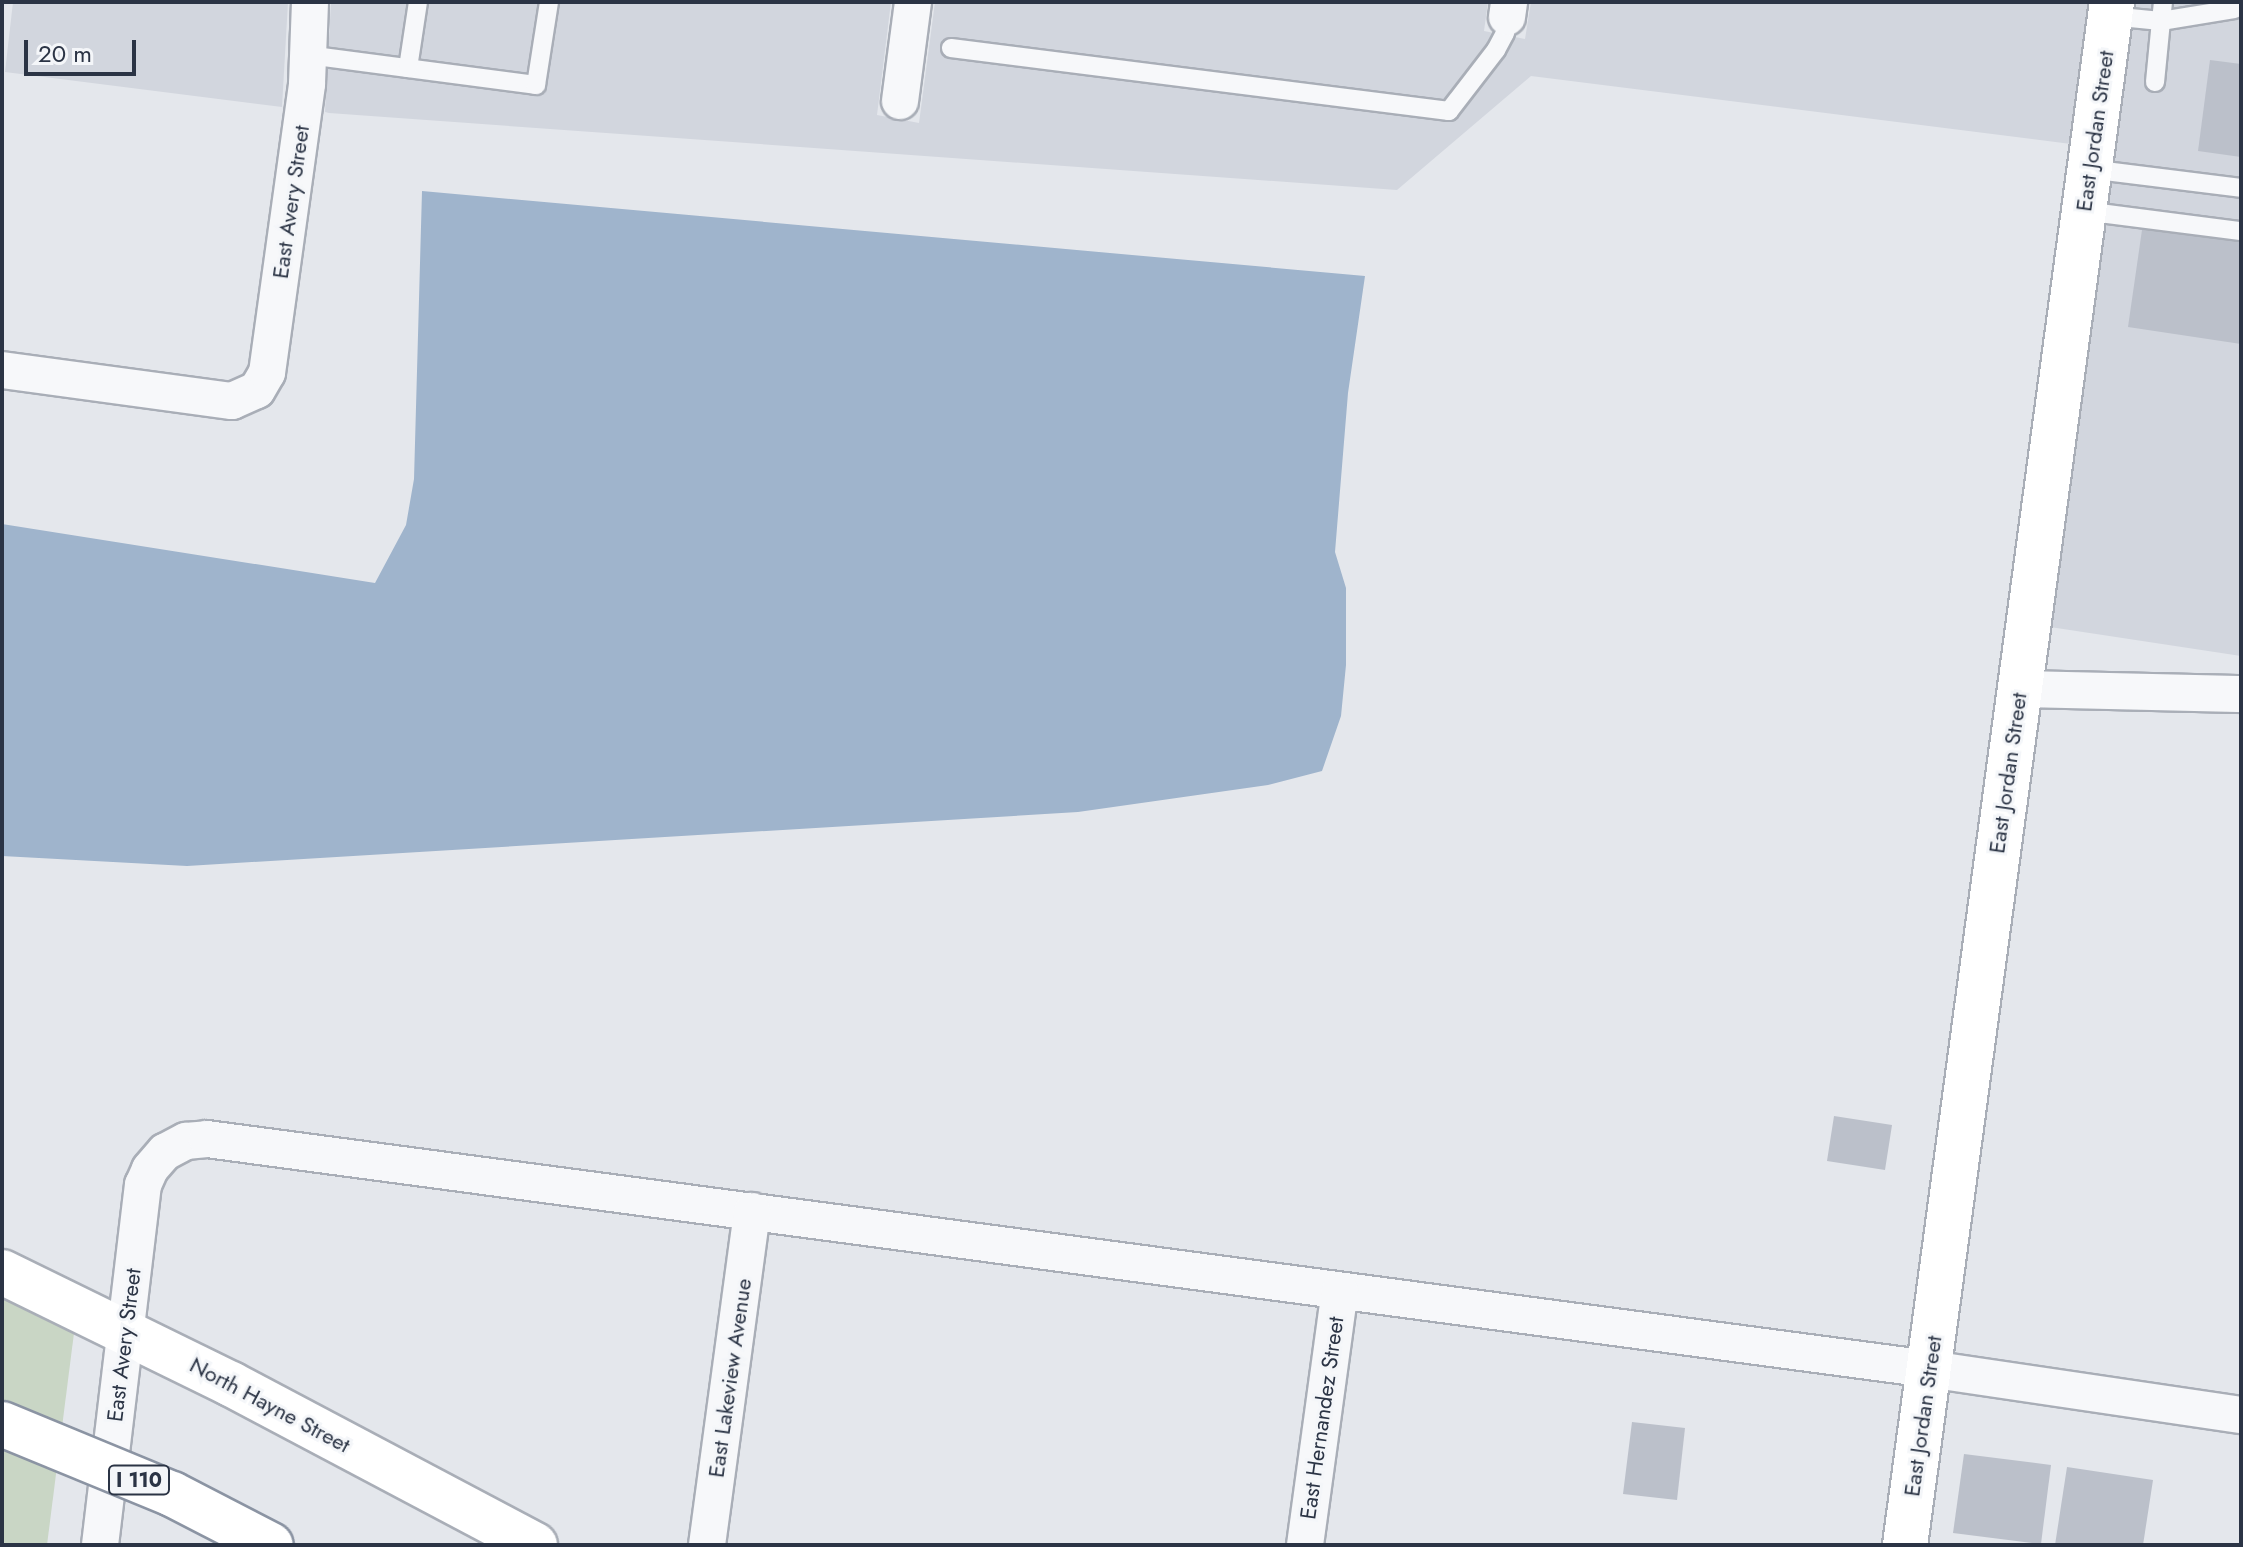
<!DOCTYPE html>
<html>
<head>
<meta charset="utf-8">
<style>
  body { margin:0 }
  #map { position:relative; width:2243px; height:1547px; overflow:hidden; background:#e4e7ec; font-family:Jost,sans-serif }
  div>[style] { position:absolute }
  .built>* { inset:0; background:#d2d6de }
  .green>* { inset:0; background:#c9d6c5 }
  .water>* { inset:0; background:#9fb4cc }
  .building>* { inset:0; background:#bbc0ca }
  .roads { filter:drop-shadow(2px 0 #a9aeb7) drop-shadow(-2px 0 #a9aeb7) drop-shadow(0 2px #a9aeb7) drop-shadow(0 -2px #a9aeb7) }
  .lane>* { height:18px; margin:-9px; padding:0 9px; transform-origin:9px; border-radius:9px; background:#f7f8fa }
  .street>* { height:36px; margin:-18px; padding:0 18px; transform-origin:18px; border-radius:18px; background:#f7f8fa }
  .secondary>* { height:44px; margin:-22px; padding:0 22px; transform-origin:22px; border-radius:22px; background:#fff }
  .bridges { filter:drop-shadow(2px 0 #8b94a3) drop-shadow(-2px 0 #8b94a3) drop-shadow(0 2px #8b94a3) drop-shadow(0 -2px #8b94a3) }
  .highway-bridge>* { height:44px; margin:-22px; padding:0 22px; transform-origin:22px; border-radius:22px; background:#fff }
  span { translate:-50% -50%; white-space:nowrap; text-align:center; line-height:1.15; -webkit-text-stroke:6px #f4f6f9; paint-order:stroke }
  .shield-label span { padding:2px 6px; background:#f4f6f9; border:2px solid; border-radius:6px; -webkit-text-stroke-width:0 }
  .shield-label { font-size:20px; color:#2b3445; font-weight:700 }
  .street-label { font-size:22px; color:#2b3445 }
  .frame { position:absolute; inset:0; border:4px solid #2b3445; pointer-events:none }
  .scale { position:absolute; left:24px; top:40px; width:112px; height:36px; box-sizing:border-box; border:4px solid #2b3445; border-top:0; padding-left:10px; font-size:24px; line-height:28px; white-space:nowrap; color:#2b3445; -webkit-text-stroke:6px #f4f6f9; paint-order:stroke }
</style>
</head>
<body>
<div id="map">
  <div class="built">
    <i style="clip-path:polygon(13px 2px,288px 2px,282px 107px,5px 72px)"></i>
    <i style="clip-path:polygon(331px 2px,891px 2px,877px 115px,919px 123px,935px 2px,1488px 2px,1484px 31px,1525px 39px,1531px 2px,2090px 2px,2071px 144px,1531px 76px,1397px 190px,329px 113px,325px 112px)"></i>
    <i style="clip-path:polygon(2134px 2px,2241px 2px,2241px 656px,2050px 627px)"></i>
  </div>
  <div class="green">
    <i style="clip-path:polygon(2px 1295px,74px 1333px,47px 1545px,2px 1545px)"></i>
  </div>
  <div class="water">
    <i style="clip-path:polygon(422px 191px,1365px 276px,1348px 393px,1335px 552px,1346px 588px,1346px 665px,1341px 716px,1322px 771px,1268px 785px,1078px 812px,187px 866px,2px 856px,2px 524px,375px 583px,406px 525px,414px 479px)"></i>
  </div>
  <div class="building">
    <i style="clip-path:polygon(2210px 60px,2241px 64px,2241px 157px,2198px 151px)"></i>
    <i style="clip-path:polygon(2143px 223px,2241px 238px,2241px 344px,2128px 327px)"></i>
    <i style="clip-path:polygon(1834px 1116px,1892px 1125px,1885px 1170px,1827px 1161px)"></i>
    <i style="clip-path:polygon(1632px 1422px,1685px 1428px,1677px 1500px,1623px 1494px)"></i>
    <i style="clip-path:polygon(1964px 1454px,2051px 1465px,2041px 1544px,1953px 1533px)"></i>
    <i style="clip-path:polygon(2067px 1467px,2153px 1480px,2143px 1545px,2055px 1545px)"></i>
  </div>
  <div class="roads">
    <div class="lane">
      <i style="left:2110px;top:16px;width:51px;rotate:5.6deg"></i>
      <i style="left:2161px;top:21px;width:19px;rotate:-84deg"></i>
      <i style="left:951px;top:48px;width:502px;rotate:7.21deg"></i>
      <i style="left:1449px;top:111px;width:77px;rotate:-52.4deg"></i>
      <i style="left:1496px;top:50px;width:19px;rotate:-62deg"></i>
      <i style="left:1505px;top:33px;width:16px;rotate:-83deg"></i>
      <i style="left:308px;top:55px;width:230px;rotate:7.5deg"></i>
      <i style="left:536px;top:85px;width:84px;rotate:-81.1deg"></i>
      <i style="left:408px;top:68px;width:67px;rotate:-81.4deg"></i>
      <i style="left:2155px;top:82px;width:61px;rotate:-84.4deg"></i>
      <i style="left:2161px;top:21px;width:74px;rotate:-9.3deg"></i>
      <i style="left:2089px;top:169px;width:153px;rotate:7.1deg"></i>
      <i style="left:2084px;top:211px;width:158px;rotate:7.3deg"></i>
    </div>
    <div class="street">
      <i style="left:1507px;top:17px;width:15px;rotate:-82deg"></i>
      <i style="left:900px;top:101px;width:100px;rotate:-82.5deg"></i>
      <i style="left:2px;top:370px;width:232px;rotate:7.7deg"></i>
      <i style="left:232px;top:401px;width:27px;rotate:-24deg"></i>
      <i style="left:257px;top:390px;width:20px;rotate:-60deg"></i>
      <i style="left:267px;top:373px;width:292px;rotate:-82.1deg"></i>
      <i style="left:307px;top:84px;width:82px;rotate:-87.9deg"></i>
      <i style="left:2020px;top:689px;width:221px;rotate:1.3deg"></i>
      <i style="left:100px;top:1545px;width:363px;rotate:-83.2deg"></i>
      <i style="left:143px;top:1185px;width:17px;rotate:-66deg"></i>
      <i style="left:150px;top:1169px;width:23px;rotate:-49deg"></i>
      <i style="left:165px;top:1152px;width:24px;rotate:-28deg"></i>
      <i style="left:186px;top:1141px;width:21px;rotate:-5deg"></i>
      <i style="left:207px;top:1139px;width:1737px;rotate:7.61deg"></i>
      <i style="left:1929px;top:1369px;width:315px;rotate:8.4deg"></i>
      <i style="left:707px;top:1545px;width:337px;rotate:-82.3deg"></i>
      <i style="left:1305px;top:1545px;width:256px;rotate:-82.2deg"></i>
    </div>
    <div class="secondary">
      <i style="left:2px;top:1272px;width:255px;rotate:26.1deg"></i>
      <i style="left:231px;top:1384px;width:344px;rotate:27.9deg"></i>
      <i style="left:1905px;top:1545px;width:1557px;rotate:-82.36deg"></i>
    </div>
  </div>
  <div class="bridges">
    <div class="highway-bridge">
      <i style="left:2px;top:1424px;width:184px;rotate:22.4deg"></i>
      <i style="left:172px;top:1494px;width:111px;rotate:27.3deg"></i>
    </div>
  </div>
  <div class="shield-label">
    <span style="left:139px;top:1480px">I 110</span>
  </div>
  <div class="street-label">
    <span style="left:2095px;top:131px;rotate:-82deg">East Jordan Street</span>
    <span style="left:291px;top:202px;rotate:-82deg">East Avery Street</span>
    <span style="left:2008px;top:773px;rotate:-82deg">East Jordan Street</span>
    <span style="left:124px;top:1345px;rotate:-83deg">East Avery Street</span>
    <span style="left:730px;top:1378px;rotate:-82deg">East Lakeview Avenue</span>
    <span style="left:270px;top:1405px;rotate:28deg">North Hayne Street</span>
    <span style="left:1923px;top:1416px;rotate:-82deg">East Jordan Street</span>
    <span style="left:1322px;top:1418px;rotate:-82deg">East Hernandez Street</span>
  </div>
  <div class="frame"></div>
  <div class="scale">20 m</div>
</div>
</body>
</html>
